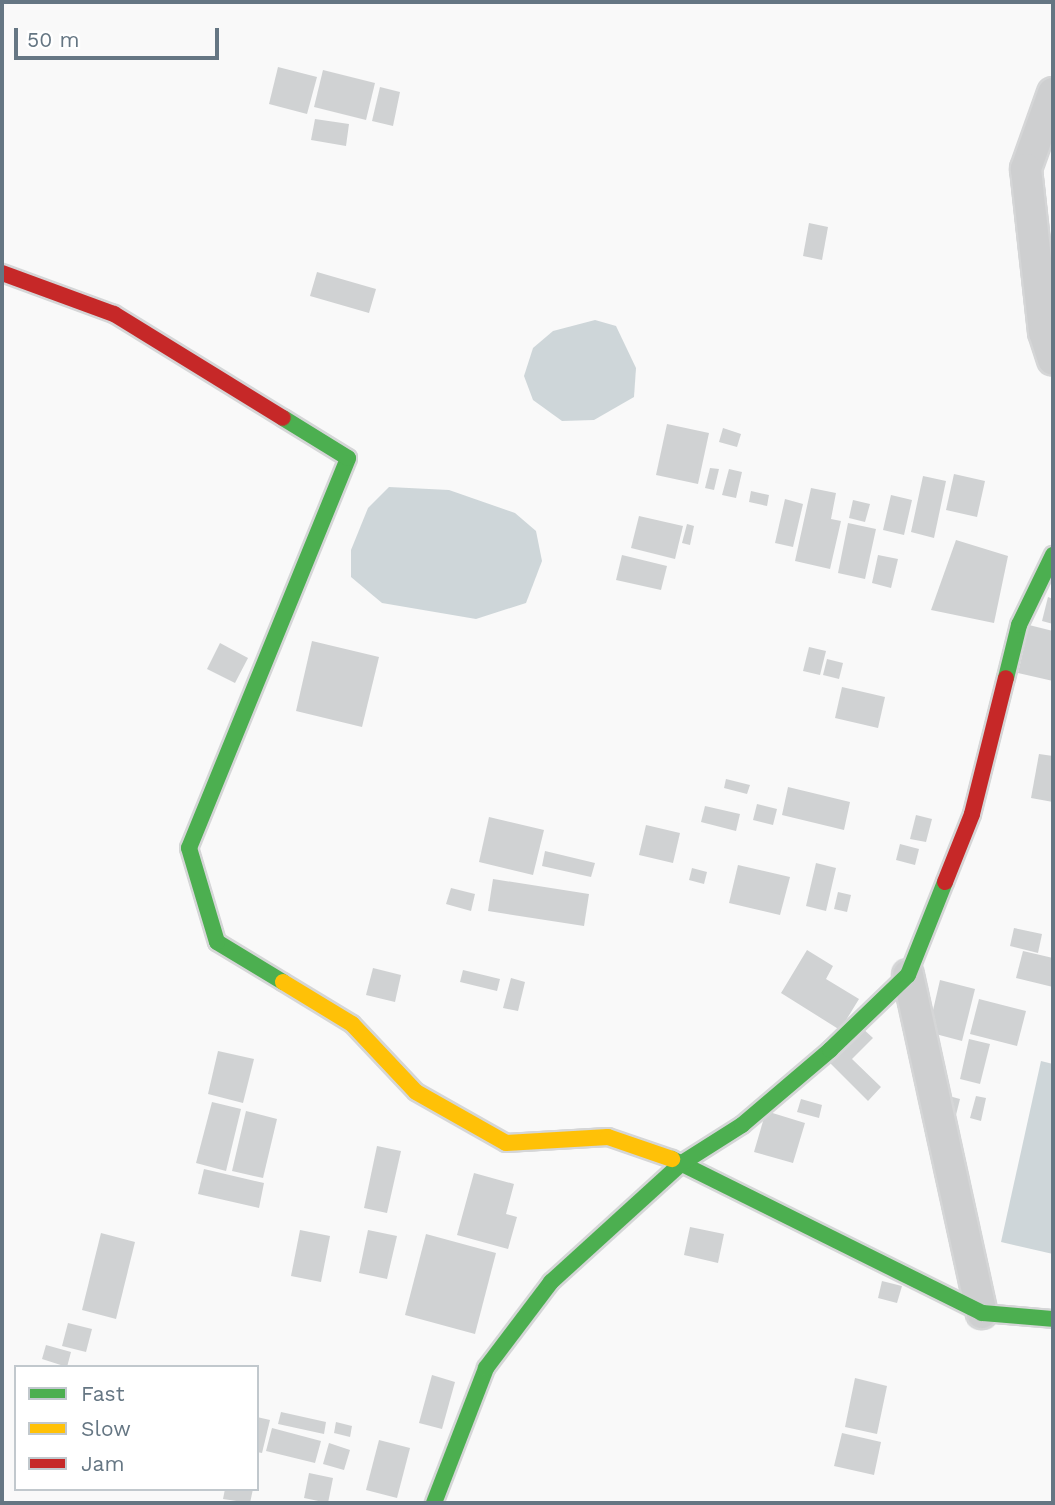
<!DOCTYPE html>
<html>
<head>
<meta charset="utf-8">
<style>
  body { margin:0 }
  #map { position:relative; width:1055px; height:1505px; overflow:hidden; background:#f9f9f9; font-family:"Work Sans",sans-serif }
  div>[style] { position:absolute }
  .water>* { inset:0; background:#ced6d9 }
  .building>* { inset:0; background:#d0d2d3 }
  .roads { filter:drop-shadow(2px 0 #d5d6d7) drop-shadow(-2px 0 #d5d6d7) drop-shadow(0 2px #d5d6d7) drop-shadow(0 -2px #d5d6d7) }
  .street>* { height:30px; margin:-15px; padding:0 15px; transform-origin:15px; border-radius:15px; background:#cecfd0 }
  .fast>* { height:16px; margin:-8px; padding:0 8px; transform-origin:8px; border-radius:8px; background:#4caf50 }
  .slow>* { height:16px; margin:-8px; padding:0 8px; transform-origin:8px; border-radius:8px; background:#ffc107 }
  .jam>* { height:16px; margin:-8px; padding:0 8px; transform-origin:8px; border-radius:8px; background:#c62828 }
  span { translate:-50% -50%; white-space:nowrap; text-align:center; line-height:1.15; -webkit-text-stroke:7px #fff; paint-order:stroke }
  .frame { position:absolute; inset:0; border:4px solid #657683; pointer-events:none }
  .legend { position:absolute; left:14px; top:1365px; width:245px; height:126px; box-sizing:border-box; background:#fff; border:2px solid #c1c8cd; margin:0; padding:9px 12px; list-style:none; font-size:21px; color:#657683 }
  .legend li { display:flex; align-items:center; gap:14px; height:35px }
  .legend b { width:35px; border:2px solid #c1c8cd }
  .scale { position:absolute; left:14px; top:28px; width:205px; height:32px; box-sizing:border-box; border:4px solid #657683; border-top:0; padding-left:9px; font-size:21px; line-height:24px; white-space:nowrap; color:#657683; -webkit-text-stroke:5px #fff; paint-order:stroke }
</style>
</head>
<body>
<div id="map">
  <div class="water">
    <i style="clip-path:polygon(595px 320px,616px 326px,636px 368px,634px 397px,594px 420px,562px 421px,533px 400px,524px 376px,533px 348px,553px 331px)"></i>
    <i style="clip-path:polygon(389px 487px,449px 490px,515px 513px,536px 531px,542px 561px,526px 603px,476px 619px,382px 603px,351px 577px,351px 550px,368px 508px)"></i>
    <i style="clip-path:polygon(1041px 1061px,1053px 1064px,1053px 1254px,1001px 1242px)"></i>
  </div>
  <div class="building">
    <i style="clip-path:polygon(278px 67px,317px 77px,307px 114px,269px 104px)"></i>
    <i style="clip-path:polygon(323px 70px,375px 83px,366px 120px,314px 107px)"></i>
    <i style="clip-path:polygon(380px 87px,400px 92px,393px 126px,372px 121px)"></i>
    <i style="clip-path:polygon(315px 119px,349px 124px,346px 146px,311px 140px)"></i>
    <i style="clip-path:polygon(809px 223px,828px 227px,822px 260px,803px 256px)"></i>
    <i style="clip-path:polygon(317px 272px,376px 289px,369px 313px,310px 296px)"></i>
    <i style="clip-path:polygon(667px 424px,709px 433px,698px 484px,656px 475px)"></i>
    <i style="clip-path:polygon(723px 428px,741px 434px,737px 447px,719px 442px)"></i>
    <i style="clip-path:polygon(710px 468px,719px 469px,714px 490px,705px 488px)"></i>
    <i style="clip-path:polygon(729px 469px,742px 472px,736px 498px,722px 495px)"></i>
    <i style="clip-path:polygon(954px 474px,985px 481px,977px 517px,946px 510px)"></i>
    <i style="clip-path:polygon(923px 476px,946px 481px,934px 538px,911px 532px)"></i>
    <i style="clip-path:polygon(811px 488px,836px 493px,831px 519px,841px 521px,830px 569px,795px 561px)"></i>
    <i style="clip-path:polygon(751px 491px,769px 495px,767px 506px,749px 502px)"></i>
    <i style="clip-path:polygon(891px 495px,912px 500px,904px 535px,883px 530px)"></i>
    <i style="clip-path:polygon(785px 499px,803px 504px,793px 547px,775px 543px)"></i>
    <i style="clip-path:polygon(853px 500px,870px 504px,865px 522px,849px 518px)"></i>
    <i style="clip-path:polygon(639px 516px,683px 526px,675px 559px,631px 548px)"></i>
    <i style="clip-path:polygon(848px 523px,876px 529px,865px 579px,838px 573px)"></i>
    <i style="clip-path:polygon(687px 524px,694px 526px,690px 545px,682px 543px)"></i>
    <i style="clip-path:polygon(956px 540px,1008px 556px,994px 623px,931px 610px)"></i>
    <i style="clip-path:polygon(622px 555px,667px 566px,661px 590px,616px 580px)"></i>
    <i style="clip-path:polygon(878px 555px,898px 559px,891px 588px,872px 583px)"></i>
    <i style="clip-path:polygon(1048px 597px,1053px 599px,1053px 624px,1042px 621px)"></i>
    <i style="clip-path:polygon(1029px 625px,1053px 631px,1053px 681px,1018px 673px)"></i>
    <i style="clip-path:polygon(312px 641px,379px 657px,362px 727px,296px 711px)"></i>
    <i style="clip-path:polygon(220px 643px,248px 658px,235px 683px,207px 669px)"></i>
    <i style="clip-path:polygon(809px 647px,826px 651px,820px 675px,803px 671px)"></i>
    <i style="clip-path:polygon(827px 659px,843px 663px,839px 679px,823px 675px)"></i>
    <i style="clip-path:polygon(842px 687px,885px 697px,878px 728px,835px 718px)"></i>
    <i style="clip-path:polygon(1039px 754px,1053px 756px,1053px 802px,1031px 798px)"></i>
    <i style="clip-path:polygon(726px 779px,750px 785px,747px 794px,724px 788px)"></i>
    <i style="clip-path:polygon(788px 787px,850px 802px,844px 830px,782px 815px)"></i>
    <i style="clip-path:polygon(757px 804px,777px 809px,773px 825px,753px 820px)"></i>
    <i style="clip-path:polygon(705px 806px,740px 814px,736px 831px,701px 822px)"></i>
    <i style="clip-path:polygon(916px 815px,932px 819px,926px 842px,910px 839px)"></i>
    <i style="clip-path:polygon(489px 817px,544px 830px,533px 875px,479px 862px)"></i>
    <i style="clip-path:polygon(646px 825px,680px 833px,673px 863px,639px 855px)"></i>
    <i style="clip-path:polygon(900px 844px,919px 849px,915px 865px,896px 860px)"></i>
    <i style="clip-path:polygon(545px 851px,595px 863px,591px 877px,542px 866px)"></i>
    <i style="clip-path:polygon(816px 863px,836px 868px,826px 911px,806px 906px)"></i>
    <i style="clip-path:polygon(738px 865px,790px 877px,780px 915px,729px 903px)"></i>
    <i style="clip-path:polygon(692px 868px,707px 872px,704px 884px,689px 880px)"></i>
    <i style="clip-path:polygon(493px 879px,589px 894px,584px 926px,488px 911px)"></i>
    <i style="clip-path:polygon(451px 888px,475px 894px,471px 911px,446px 904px)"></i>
    <i style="clip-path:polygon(838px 892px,851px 895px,847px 912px,834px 909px)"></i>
    <i style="clip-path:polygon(1014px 928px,1042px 934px,1038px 953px,1010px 946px)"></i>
    <i style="clip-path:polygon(807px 950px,833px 966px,826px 979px,859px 999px,840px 1030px,781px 993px)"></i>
    <i style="clip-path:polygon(1023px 951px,1053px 958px,1053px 987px,1016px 978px)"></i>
    <i style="clip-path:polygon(373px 968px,401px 975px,395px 1002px,366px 995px)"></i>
    <i style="clip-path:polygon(463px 970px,500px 979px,497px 991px,460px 982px)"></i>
    <i style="clip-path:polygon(511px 978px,525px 982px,518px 1011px,503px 1008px)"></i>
    <i style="clip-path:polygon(940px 980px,975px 989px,962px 1041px,928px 1032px)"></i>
    <i style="clip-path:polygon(979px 999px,1026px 1011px,1017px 1046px,970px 1034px)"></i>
    <i style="clip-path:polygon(860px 1026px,873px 1038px,852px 1059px,881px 1087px,868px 1101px,827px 1060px)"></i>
    <i style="clip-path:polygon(969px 1039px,990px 1044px,980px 1084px,960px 1079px)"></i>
    <i style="clip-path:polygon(218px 1051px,254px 1059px,243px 1103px,208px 1094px)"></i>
    <i style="clip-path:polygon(949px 1096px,960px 1099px,955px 1119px,944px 1116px)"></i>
    <i style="clip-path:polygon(976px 1096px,986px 1098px,981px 1121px,970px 1118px)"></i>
    <i style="clip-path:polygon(801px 1099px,822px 1105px,819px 1118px,797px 1112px)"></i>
    <i style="clip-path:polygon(212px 1102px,241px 1109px,226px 1171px,196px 1163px)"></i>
    <i style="clip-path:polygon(246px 1111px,277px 1119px,263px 1178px,232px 1171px)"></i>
    <i style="clip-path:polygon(766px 1111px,805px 1123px,793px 1163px,754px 1152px)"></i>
    <i style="clip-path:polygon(377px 1146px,401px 1151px,387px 1213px,364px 1208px)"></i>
    <i style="clip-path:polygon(204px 1169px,264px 1183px,259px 1208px,198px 1194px)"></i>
    <i style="clip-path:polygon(474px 1173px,514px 1184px,506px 1214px,517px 1217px,508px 1249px,457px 1235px)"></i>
    <i style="clip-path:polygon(690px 1227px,724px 1234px,718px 1263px,684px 1255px)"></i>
    <i style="clip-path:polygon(300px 1230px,330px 1236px,321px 1282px,291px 1276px)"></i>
    <i style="clip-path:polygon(368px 1230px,397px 1236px,387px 1279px,359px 1273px)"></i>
    <i style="clip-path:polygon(101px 1233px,135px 1242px,116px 1319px,82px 1310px)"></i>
    <i style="clip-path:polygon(426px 1234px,496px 1253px,475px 1334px,405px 1315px)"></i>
    <i style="clip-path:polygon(882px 1281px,902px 1286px,897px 1303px,878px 1298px)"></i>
    <i style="clip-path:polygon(68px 1323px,92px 1329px,86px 1352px,62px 1346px)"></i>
    <i style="clip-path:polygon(46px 1345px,71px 1352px,67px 1367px,42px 1359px)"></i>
    <i style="clip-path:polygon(432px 1375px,455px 1382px,442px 1429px,419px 1423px)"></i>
    <i style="clip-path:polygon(855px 1378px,887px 1386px,877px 1434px,845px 1427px)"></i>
    <i style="clip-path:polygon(281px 1412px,326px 1422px,324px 1434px,278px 1424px)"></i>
    <i style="clip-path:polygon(257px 1417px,270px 1420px,262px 1453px,257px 1452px)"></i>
    <i style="clip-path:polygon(336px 1422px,352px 1426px,350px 1437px,334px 1433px)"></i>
    <i style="clip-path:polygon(272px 1428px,321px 1441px,315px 1463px,266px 1451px)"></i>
    <i style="clip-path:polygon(842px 1433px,881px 1442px,874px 1475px,834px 1466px)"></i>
    <i style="clip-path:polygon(379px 1440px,410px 1448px,397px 1498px,366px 1490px)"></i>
    <i style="clip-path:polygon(329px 1443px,350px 1450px,344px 1470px,323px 1464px)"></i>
    <i style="clip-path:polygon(309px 1473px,333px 1478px,328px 1503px,304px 1498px)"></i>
    <i style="clip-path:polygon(225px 1489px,253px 1489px,250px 1503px,223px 1499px)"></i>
  </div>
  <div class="roads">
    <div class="street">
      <i style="left:1053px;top:93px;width:81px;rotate:109.6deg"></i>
      <i style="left:1026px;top:169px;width:164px;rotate:83.7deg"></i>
      <i style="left:1044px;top:332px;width:29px;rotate:72deg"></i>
      <i style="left:908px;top:975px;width:346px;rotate:77.7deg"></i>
    </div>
    <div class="fast">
      <i style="left:1006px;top:678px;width:55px;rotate:-76.2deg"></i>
      <i style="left:1019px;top:625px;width:78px;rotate:-64.1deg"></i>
      <i style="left:283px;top:982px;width:77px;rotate:-148.8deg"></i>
      <i style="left:217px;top:942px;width:98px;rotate:-106.6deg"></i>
      <i style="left:189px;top:848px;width:421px;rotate:-67.8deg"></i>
      <i style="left:348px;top:458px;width:76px;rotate:-148.4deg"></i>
      <i style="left:672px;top:1159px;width:346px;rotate:26.4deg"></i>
      <i style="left:982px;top:1313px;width:71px;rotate:4.8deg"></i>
      <i style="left:434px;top:1503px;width:145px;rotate:-68.9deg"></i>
      <i style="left:486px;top:1368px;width:108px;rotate:-52.9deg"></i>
      <i style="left:551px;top:1282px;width:177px;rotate:-42.3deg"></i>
      <i style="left:682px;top:1163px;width:71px;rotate:-32.3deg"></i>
      <i style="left:742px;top:1125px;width:116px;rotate:-40.4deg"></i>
      <i style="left:830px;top:1050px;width:108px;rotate:-43.9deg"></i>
      <i style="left:908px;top:975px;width:100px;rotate:-68.3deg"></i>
    </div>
    <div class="slow">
      <i style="left:283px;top:982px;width:81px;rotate:31.3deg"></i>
      <i style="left:352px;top:1024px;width:93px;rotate:46.7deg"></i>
      <i style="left:416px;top:1092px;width:103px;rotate:29.5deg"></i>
      <i style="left:506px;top:1143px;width:102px;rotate:-3.4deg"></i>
      <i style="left:608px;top:1137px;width:68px;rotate:19deg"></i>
    </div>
    <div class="jam">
      <i style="left:2px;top:273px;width:119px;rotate:20.1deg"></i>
      <i style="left:114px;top:314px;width:198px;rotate:31.6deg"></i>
      <i style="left:945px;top:882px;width:73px;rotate:-68.3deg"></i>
      <i style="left:972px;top:814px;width:140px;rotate:-76deg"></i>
    </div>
  </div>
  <div class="frame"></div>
  <ul class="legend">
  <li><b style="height:9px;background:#4caf50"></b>Fast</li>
  <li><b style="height:9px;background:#ffc107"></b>Slow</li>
  <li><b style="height:9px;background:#c62828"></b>Jam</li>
  </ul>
  <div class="scale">50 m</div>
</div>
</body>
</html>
